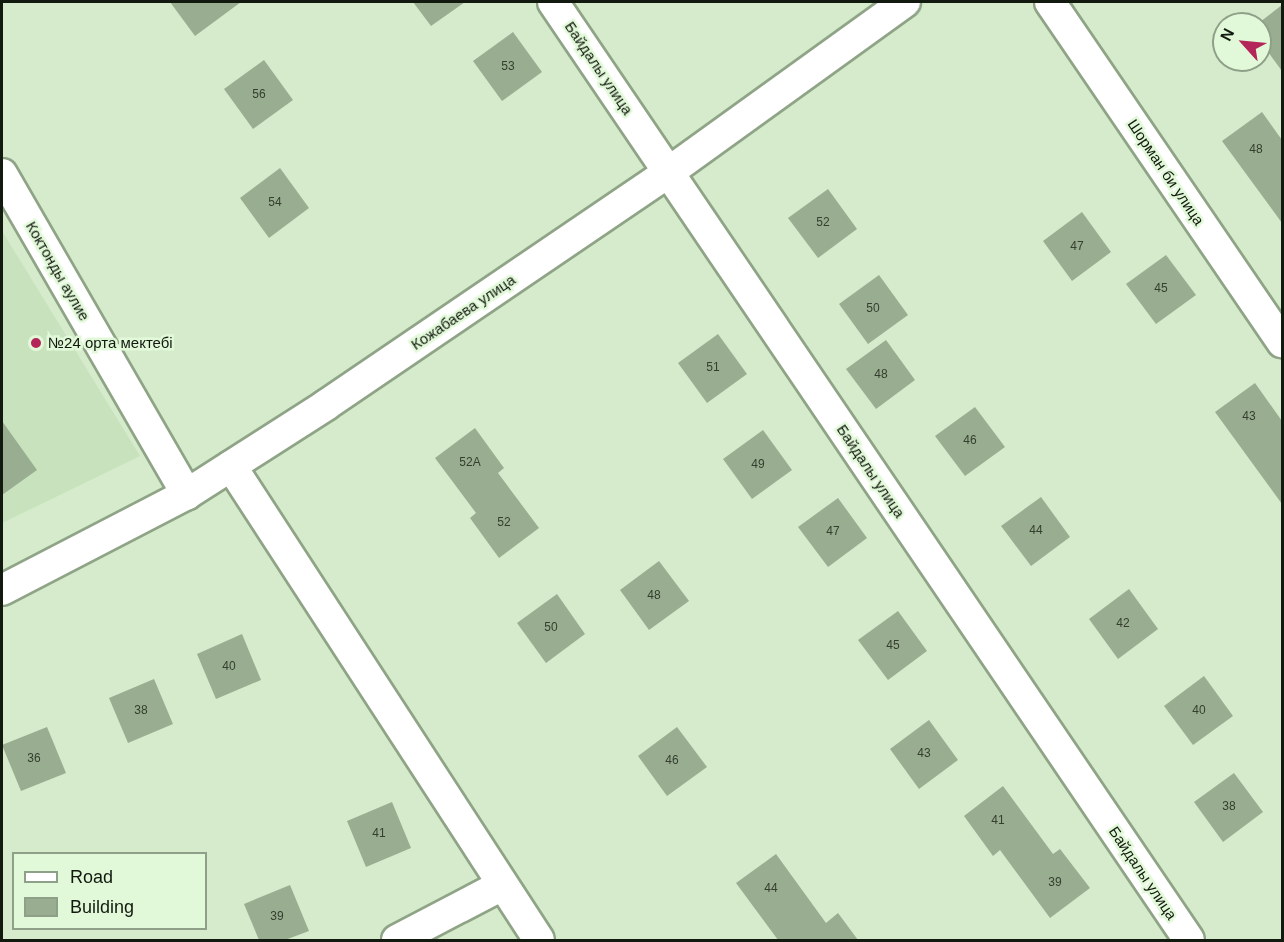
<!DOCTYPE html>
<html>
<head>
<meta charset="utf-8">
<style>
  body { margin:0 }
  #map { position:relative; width:1284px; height:942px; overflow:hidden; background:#d5ebcc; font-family:Arial,sans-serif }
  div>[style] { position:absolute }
  .built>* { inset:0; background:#c7e2bc }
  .building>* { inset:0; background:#99ae90 }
  .roads { filter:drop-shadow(2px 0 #8fa486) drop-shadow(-2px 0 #8fa486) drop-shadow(0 2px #8fa486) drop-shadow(0 -2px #8fa486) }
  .street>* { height:30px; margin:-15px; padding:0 15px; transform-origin:15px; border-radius:15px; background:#fff }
  .dots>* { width:16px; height:16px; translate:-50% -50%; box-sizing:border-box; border:3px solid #e2f9d9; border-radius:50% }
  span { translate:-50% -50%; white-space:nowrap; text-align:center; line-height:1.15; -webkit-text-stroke:5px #e2f9d9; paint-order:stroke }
  .number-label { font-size:12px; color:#343f2f }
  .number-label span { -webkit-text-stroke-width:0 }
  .street-label { font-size:15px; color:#121a0f }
  .poi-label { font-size:15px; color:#121a0f }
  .left { translate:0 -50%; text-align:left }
  .frame { position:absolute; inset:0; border:3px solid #121a0f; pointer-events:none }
  .legend { position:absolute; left:12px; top:852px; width:195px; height:78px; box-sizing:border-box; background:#e2f9d9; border:2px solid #8fa088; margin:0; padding:8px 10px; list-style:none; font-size:18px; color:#121a0f }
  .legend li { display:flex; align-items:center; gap:12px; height:30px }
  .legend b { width:30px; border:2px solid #8fa088 }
  .north { position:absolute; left:1212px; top:12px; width:60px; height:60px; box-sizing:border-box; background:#e2f9d9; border:2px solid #8fa088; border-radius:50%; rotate:297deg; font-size:16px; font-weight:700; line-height:24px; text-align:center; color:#121a0f }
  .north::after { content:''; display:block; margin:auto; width:21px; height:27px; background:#b42559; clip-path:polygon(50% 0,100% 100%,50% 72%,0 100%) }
</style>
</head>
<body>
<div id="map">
  <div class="built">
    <i style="clip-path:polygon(2px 231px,140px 456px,2px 523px)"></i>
  </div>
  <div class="building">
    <i style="clip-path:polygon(170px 2px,241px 2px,195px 36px)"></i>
    <i style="clip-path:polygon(413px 2px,465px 2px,431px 26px)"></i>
    <i style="clip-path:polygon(1282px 5px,1282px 71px,1260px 41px,1260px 22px)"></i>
    <i style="clip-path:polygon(513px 32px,542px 72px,502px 101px,473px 61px)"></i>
    <i style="clip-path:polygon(264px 60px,293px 100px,253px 129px,224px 89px)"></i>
    <i style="clip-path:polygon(1262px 112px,1282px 140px,1282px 223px,1222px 141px)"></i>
    <i style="clip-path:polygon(280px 168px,309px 208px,269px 238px,240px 198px)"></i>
    <i style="clip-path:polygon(828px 189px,857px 229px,818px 258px,788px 218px)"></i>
    <i style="clip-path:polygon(1082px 212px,1111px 252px,1072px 281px,1043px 241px)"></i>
    <i style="clip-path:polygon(1166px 255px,1196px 295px,1156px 324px,1126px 284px)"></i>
    <i style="clip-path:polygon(879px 275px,908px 315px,868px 344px,839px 304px)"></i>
    <i style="clip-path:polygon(718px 334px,747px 374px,707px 403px,678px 363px)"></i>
    <i style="clip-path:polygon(886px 340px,915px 380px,876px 409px,846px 369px)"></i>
    <i style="clip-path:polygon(1255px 383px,1282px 421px,1282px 504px,1215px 412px)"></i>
    <i style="clip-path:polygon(975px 407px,1005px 447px,965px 476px,935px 436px)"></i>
    <i style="clip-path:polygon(2px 421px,37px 470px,2px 495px)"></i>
    <i style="clip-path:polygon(475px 428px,504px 468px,498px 473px,539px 528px,499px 558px,470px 518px,476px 513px,435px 458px)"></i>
    <i style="clip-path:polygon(763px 430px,792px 470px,752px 499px,723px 459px)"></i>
    <i style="clip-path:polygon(1041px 497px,1070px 537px,1031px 566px,1001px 526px)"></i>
    <i style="clip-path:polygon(838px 498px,867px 538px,828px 567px,798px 527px)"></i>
    <i style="clip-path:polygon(659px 561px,689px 601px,649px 630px,620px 590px)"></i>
    <i style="clip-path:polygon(1129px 589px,1158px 629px,1118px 659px,1089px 619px)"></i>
    <i style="clip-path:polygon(557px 594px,585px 634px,546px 663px,517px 623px)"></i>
    <i style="clip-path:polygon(898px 611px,927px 651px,888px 680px,858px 640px)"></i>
    <i style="clip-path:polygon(242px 634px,261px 680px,216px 699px,197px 654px)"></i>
    <i style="clip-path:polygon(1204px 676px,1233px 716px,1193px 745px,1164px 706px)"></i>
    <i style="clip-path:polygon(154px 679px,173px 724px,128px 743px,109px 698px)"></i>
    <i style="clip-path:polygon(929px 720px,958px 760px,919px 789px,890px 749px)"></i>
    <i style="clip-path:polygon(47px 727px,66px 773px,21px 791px,2px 745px)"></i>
    <i style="clip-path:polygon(677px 727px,707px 767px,667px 796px,638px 756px)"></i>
    <i style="clip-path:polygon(1234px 773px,1263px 812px,1223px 842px,1194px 802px)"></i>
    <i style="clip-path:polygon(1003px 786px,1053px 854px,1060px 849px,1090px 888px,1050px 918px,1000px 850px,993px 856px,964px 816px)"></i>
    <i style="clip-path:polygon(392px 802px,411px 848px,366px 867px,347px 821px)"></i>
    <i style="clip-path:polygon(776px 854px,826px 923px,838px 913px,858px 940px,778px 940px,736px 883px)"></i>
    <i style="clip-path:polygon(290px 885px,309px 931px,285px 940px,259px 940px,244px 904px)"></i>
  </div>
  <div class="roads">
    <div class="street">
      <i style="left:553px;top:2px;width:1133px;rotate:55.86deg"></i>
      <i style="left:1050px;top:2px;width:412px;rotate:55.7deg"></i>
      <i style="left:2px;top:174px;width:370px;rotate:60deg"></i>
      <i style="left:231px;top:466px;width:565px;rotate:56.98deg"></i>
      <i style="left:2px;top:590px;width:208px;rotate:-27.4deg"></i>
      <i style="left:187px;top:494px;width:165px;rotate:-32.6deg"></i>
      <i style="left:326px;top:405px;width:415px;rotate:-34.2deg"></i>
      <i style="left:669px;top:172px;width:291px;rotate:-35.8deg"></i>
      <i style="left:397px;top:940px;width:119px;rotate:-27.6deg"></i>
    </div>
  </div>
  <div class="dots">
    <i style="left:36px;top:343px;background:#b42559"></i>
  </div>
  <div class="number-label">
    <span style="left:508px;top:67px">53</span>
    <span style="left:259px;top:95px">56</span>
    <span style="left:1256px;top:150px">48</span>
    <span style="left:275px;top:203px">54</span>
    <span style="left:823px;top:223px">52</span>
    <span style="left:1077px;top:247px">47</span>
    <span style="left:1161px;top:289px">45</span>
    <span style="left:873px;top:309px">50</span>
    <span style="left:713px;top:368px">51</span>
    <span style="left:881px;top:375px">48</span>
    <span style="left:1249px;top:417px">43</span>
    <span style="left:970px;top:441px">46</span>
    <span style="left:470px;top:463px">52A</span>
    <span style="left:758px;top:465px">49</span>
    <span style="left:504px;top:523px">52</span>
    <span style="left:1036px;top:531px">44</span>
    <span style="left:833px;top:532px">47</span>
    <span style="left:654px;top:596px">48</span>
    <span style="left:1123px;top:624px">42</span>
    <span style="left:551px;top:628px">50</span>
    <span style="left:893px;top:646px">45</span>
    <span style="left:229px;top:667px">40</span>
    <span style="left:141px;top:711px">38</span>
    <span style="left:1199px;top:711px">40</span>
    <span style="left:924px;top:754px">43</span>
    <span style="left:34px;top:759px">36</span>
    <span style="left:672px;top:761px">46</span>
    <span style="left:1229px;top:807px">38</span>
    <span style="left:998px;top:821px">41</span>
    <span style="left:379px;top:834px">41</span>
    <span style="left:1055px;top:883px">39</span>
    <span style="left:771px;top:889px">44</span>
    <span style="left:277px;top:917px">39</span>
  </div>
  <div class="street-label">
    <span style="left:599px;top:68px;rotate:56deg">Байдалы улица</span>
    <span style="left:1166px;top:172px;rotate:56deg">Шорман би улица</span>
    <span style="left:58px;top:271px;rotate:60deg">Коктонды аулие</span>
    <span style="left:463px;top:312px;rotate:-34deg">Кожабаева улица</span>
    <span style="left:871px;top:471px;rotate:56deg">Байдалы улица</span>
    <span style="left:1143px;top:873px;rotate:56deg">Байдалы улица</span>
  </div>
  <div class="poi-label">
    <span class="left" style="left:48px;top:343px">№24 орта мектебі</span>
  </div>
  <div class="frame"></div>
  <ul class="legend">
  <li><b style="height:8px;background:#fff"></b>Road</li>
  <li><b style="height:16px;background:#99ae90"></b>Building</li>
  </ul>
  <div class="north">N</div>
</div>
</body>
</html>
